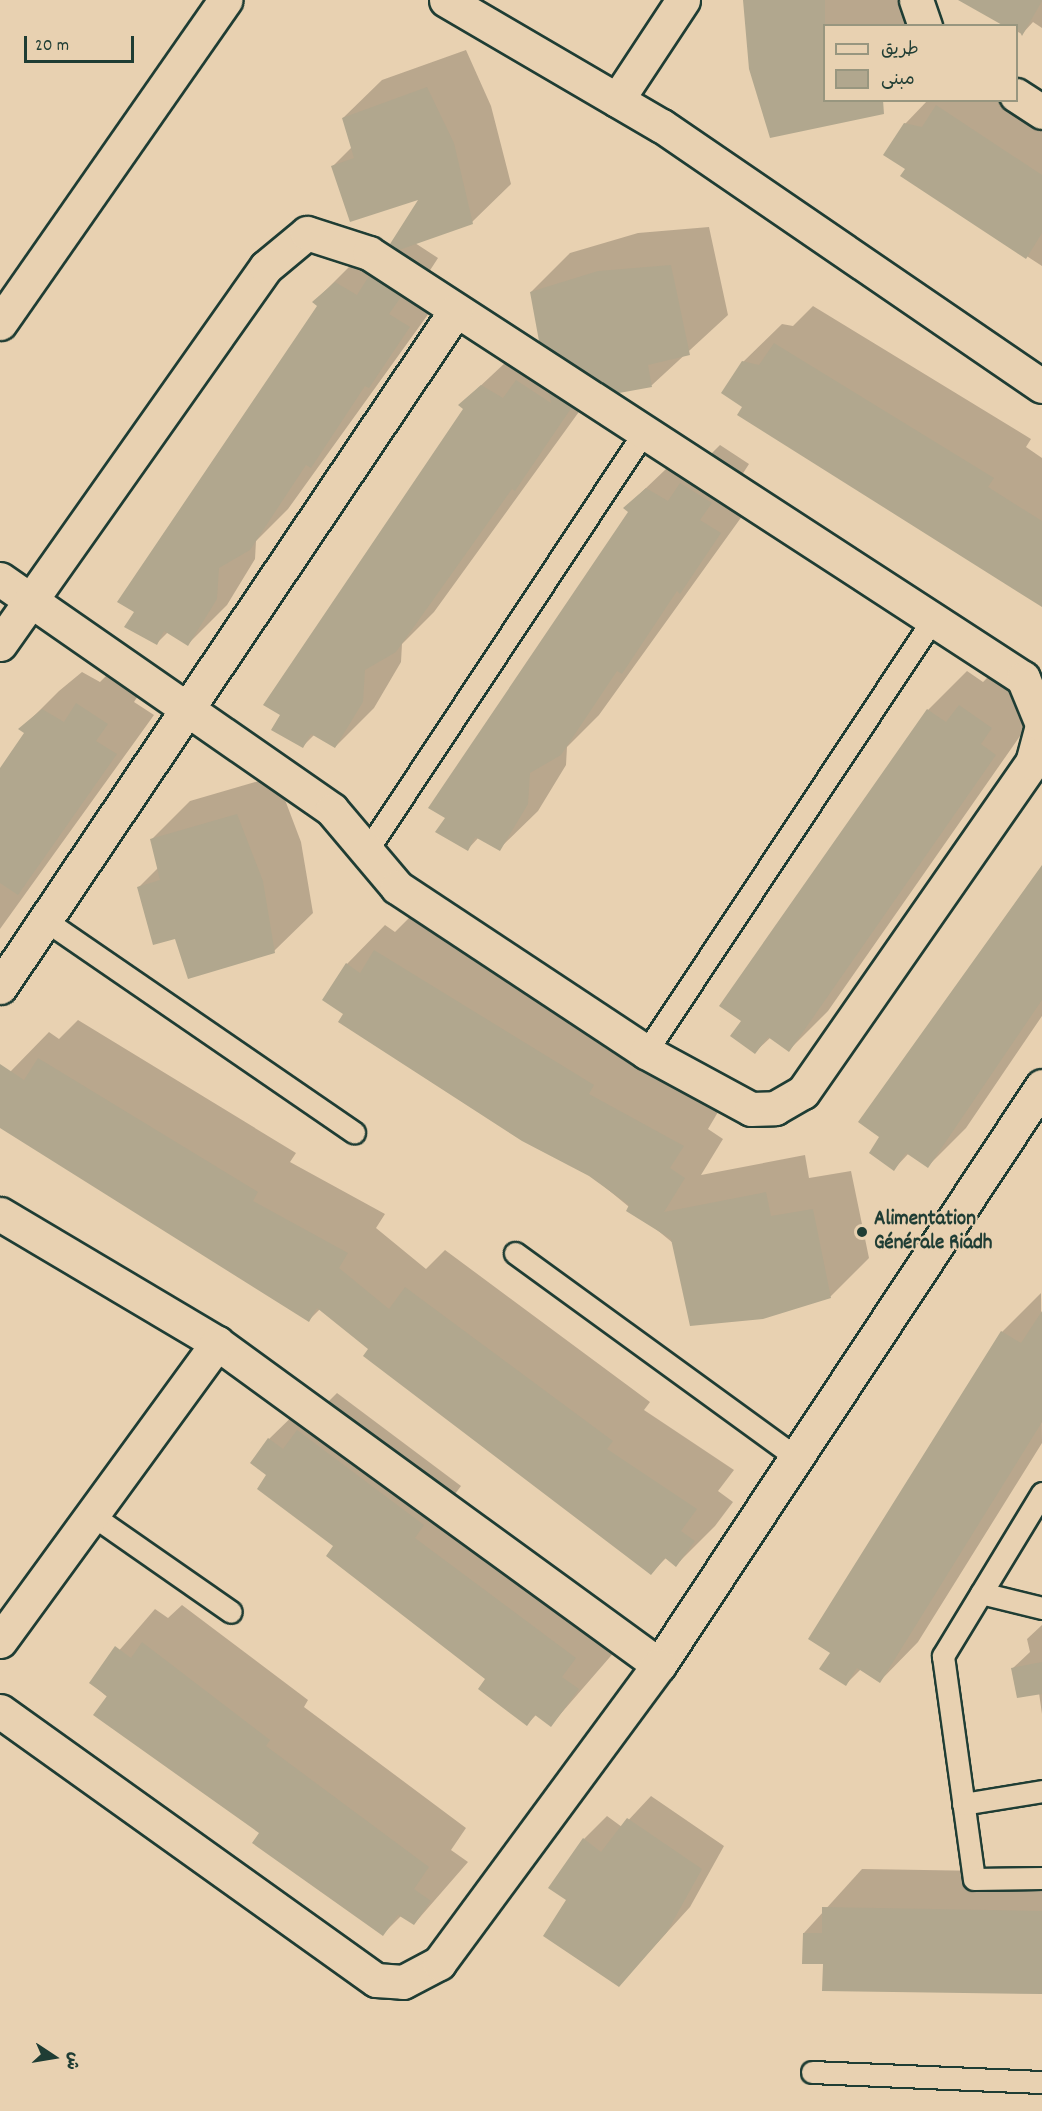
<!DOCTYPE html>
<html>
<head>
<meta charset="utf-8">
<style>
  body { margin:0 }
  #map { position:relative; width:1042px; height:2111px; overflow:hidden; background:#e8d1b1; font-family:Dekko,"Playpen Sans Arabic",sans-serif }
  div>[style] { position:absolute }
  .shadow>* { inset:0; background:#0003 }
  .building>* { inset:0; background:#b1a78e }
  .roads { filter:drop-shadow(2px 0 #1f3d34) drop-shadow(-2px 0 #1f3d34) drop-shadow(0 2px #1f3d34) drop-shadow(0 -2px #1f3d34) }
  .service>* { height:21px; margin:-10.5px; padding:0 10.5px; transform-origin:10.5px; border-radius:10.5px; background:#e8d1b1 }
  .minor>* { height:33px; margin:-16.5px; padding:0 16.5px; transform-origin:16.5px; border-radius:16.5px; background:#e8d1b1 }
  .tertiary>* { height:33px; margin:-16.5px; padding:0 16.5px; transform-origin:16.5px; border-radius:16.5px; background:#e8d1b1 }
  .dots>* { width:16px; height:16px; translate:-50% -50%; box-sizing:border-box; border:3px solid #e8d1b1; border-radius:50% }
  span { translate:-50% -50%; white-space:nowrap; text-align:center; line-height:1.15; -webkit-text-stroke:4.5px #e8d1b1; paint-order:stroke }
  .poi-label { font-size:21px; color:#1f3d34; font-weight:700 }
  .left { translate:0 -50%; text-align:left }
  .legend { position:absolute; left:823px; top:24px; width:195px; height:78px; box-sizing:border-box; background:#e8d1b1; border:2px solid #98967f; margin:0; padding:8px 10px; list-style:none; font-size:18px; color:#1f3d34 }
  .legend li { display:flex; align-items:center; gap:12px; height:30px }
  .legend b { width:30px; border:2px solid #98967f }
  .north { position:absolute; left:24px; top:2027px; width:60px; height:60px; -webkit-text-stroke:4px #e8d1b1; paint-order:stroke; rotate:102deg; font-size:16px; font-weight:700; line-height:24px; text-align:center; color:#1f3d34 }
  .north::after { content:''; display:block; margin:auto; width:21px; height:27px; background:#1f3d34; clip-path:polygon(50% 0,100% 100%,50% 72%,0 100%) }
  .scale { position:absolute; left:24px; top:36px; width:110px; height:27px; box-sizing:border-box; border:3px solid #1f3d34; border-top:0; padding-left:8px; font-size:18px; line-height:21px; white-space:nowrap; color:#1f3d34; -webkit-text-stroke:4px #e8d1b1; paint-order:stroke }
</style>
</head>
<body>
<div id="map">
  <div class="shadow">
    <i style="clip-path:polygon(745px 0,907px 0,912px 26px,824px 26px,771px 136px)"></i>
    <i style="clip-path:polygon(996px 0,1042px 0,1042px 28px,1033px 22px,1022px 34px,1016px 31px)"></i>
    <i style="clip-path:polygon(466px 50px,491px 106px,511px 184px,472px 222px,415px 243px,438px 258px,427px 275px,447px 288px,288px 509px,256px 541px,255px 559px,227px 605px,188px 644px,169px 631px,157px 643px,319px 306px,314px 302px,352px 264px,393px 255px,421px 198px,333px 166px,352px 147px,343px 118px,382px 80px)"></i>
    <i style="clip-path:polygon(928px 100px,1016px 100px,1042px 108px,1042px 266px,902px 175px,907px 168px,905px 124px)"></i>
    <i style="clip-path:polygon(709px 227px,728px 315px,652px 385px,602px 380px,434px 612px,402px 644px,401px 662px,374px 708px,335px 747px,315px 734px,303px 746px,466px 409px,460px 405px,521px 348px,539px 358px,550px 347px,531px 292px,570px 253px,638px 233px)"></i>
    <i style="clip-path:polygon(813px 306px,1031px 439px,1026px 447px,1042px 458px,1042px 605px,740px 414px,744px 407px,743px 362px,782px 324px,793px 326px)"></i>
    <i style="clip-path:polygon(720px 445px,749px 464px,738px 481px,758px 494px,599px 715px,567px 747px,566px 765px,538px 811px,499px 849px,479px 837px,468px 849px,630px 512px,625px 508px,686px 450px,704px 461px)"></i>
    <i style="clip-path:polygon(116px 666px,145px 685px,134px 702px,154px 715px,0 929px,0 772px,26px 733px,21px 729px,59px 691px,82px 672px,100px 682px)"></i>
    <i style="clip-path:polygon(998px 667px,1034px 716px,828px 1011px,789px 1050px,771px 1037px,755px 1052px,928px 710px,967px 671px,983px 682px)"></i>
    <i style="clip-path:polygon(276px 776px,301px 842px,313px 913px,274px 951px,176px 937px,139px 887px,159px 867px,152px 839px,190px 801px)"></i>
    <i style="clip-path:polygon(1042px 866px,1042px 1016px,966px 1128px,928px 1166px,909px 1153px,894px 1169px,881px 1137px)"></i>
    <i style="clip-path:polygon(414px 913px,721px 1107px,708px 1129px,723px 1139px,701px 1175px,805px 1155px,809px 1178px,851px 1171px,869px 1258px,831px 1296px,763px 1317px,589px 1174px,345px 1014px,347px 964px,385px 925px,395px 932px)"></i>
    <i style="clip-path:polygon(78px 1020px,296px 1153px,290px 1162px,385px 1214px,376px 1228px,426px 1269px,445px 1250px,650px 1402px,644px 1410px,734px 1470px,718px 1491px,733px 1502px,715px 1526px,676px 1565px,667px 1557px,651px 1573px,320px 1309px,309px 1320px,4px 1128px,0 1088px,11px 1071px,49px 1032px,59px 1039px)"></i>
    <i style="clip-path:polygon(1041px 1293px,1042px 1443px,918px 1642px,880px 1681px,861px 1669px,846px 1684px,832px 1653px,810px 1639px,1002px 1332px)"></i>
    <i style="clip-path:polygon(337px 1393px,461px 1486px,452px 1498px,616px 1650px,551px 1725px,537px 1714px,527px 1724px,487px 1679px,335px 1546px,269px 1475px,269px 1439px,308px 1401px,320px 1410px)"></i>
    <i style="clip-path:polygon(182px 1605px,308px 1700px,304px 1707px,466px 1828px,451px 1850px,468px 1862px,414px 1924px,402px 1915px,383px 1934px,91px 1683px,155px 1609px,168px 1618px)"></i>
    <i style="clip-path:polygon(1042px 1625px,1042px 1714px,1039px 1693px,1013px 1668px,1030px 1652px,1027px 1639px)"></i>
    <i style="clip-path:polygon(651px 1796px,724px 1846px,690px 1907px,619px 1985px,568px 1900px,584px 1839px,607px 1816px,622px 1827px)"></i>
    <i style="clip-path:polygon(862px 1869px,1042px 1872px,1042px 1993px,825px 1963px,804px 1933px)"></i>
  </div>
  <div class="building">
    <i style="clip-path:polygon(743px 0,825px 0,825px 100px,883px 100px,884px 114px,770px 138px,749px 69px)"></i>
    <i style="clip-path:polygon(958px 0,1042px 0,1042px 1px,1022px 36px,1017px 26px,1004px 26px)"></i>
    <i style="clip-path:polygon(427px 87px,454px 143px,473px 224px,399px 250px,390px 244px,418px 200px,350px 222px,331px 166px,354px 158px,342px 118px)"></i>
    <i style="clip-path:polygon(936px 105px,1042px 175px,1042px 233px,1026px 259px,900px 176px,905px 169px,883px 155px,904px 123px,922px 127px)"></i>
    <i style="clip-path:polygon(671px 265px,690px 355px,648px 365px,652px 387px,619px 393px,539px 341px,530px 292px,598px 271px)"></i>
    <i style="clip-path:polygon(369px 276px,401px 297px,389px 314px,410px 327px,369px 388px,365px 386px,311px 468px,306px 465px,250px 550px,219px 568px,217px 599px,188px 646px,164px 631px,157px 645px,124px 627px,134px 612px,117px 602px,317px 306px,312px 302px,335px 282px,357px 295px)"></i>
    <i style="clip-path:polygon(774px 343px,994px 478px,988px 487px,1042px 521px,1042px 607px,737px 415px,742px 407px,721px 393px,742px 361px,759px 365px)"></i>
    <i style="clip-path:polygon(516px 380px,551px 403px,549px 392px,572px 407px,515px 491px,512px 489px,396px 652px,365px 670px,363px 702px,335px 748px,311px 734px,303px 748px,271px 730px,280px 715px,263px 705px,463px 409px,458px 405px,481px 385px,503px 398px)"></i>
    <i style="clip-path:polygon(680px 483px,712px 503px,700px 520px,721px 533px,680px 594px,677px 591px,622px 674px,617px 671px,561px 755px,530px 773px,528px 804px,500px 851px,475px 837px,468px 851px,435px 832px,445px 818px,428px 808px,628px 512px,623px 508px,646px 488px,668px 501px)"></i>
    <i style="clip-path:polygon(76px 703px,108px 724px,96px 741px,117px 754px,18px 895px,0 883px,0 768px,24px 733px,18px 729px,42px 709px,64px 722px)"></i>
    <i style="clip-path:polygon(959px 705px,992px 728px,981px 744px,996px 755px,789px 1052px,768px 1037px,755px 1054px,730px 1036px,741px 1021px,719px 1006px,927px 709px,946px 722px)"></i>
    <i style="clip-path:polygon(237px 814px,263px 881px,275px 953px,188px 979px,175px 939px,153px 945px,137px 887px,160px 880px,150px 839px)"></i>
    <i style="clip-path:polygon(1042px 865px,1042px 1000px,928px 1168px,906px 1153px,894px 1171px,869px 1153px,879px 1137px,858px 1122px)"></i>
    <i style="clip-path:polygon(374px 950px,594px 1085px,589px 1094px,684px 1146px,670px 1168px,685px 1178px,664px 1212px,766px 1192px,771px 1216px,813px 1209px,831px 1298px,763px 1319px,690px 1326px,671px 1239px,626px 1211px,629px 1205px,589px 1176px,522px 1141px,338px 1022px,343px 1014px,322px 1000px,346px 963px,360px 973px)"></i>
    <i style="clip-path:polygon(38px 1058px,258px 1192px,253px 1201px,348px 1253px,339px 1268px,389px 1309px,405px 1287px,613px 1441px,607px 1449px,697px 1509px,681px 1531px,695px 1541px,676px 1567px,665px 1558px,651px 1575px,363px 1356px,368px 1349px,317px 1308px,309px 1322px,0 1128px,0 1064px,24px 1080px)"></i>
    <i style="clip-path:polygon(1042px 1311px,1042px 1422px,880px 1683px,857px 1668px,846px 1686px,819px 1669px,830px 1653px,808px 1639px,1001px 1331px,1021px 1343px)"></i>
    <i style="clip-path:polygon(297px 1430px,424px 1525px,415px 1538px,576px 1658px,562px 1677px,579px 1689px,551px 1727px,535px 1715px,527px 1726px,478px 1689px,485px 1679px,326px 1556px,333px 1546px,257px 1489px,266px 1475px,250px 1463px,268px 1438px,283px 1449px)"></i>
    <i style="clip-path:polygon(142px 1642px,270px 1740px,266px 1746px,429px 1867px,414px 1889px,431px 1901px,414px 1925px,398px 1915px,383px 1936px,252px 1843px,259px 1833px,93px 1715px,107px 1696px,89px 1683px,115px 1646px,131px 1658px)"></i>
    <i style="clip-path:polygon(1042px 1662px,1042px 1694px,1017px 1698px,1011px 1668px)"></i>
    <i style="clip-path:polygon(627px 1818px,702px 1869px,667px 1932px,619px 1987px,543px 1936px,566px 1900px,548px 1888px,583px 1838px,601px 1852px)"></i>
    <i style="clip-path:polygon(822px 1907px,1042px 1911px,1042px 1994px,822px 1991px,823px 1964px,802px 1964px,803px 1933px,822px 1933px)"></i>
  </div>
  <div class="roads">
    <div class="service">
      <i style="left:368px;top:849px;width:496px;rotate:-56.5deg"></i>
      <i style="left:45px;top:920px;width:375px;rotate:34.5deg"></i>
      <i style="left:646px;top:1052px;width:516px;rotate:-56.46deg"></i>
      <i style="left:515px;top:1253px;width:347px;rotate:36deg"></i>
      <i style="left:1042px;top:1493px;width:191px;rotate:121.3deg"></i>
      <i style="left:943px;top:1656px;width:225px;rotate:82.1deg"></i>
      <i style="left:974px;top:1879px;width:68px;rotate:-0.8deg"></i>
      <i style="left:92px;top:1515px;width:169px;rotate:34.9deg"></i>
      <i style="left:981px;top:1593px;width:63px;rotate:13.8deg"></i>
      <i style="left:963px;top:1804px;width:80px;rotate:-9.3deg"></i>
      <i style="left:812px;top:2072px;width:230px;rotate:2.5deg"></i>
    </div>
    <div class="minor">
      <i style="left:916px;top:0;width:28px;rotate:71deg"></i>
      <i style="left:1016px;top:95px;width:31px;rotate:33deg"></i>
      <i style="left:617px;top:100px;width:120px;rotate:-56.6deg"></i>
      <i style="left:0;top:323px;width:394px;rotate:-55.1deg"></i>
      <i style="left:0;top:579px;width:404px;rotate:34.8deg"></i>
      <i style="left:332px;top:810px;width:101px;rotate:49.8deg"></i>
      <i style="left:397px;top:887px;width:299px;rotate:33.5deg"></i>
      <i style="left:646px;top:1052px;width:119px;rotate:28.5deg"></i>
      <i style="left:751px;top:1109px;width:24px;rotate:-2deg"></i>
      <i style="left:775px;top:1108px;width:32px;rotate:-30deg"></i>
      <i style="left:803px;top:1092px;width:401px;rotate:-55.2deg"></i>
      <i style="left:1032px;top:763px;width:39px;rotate:-75deg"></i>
      <i style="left:0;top:644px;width:461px;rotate:-54.8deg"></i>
      <i style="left:266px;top:267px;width:53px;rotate:-39.7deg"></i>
      <i style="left:307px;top:233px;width:65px;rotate:17.9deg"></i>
      <i style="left:369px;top:253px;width:780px;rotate:33.02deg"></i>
      <i style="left:1023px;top:678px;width:50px;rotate:67.6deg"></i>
      <i style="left:0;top:987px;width:816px;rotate:-56.04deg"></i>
      <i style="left:0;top:1214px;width:252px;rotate:30.7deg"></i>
      <i style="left:217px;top:1343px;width:547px;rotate:36.07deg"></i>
      <i style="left:659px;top:1665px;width:694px;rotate:-56.52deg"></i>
      <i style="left:0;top:1641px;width:369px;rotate:-53.9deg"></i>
      <i style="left:0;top:1711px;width:462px;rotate:35.6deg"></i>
      <i style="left:376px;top:1980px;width:27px;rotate:4deg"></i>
      <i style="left:403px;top:1982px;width:41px;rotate:-27.8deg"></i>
      <i style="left:439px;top:1963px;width:370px;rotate:-53.6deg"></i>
    </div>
    <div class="tertiary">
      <i style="left:446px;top:0;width:250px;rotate:30.3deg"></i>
      <i style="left:662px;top:126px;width:460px;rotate:34.4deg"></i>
    </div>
  </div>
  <div class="dots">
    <i style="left:862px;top:1232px;background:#1f3d34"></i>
  </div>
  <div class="poi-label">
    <span class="left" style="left:874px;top:1232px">Alimentation<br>Générale Riadh</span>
  </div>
  <ul class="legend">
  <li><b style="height:8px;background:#e8d1b1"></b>طريق</li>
  <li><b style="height:16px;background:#b1a78e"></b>مبنى</li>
  </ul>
  <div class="north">ش</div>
  <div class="scale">20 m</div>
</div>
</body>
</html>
